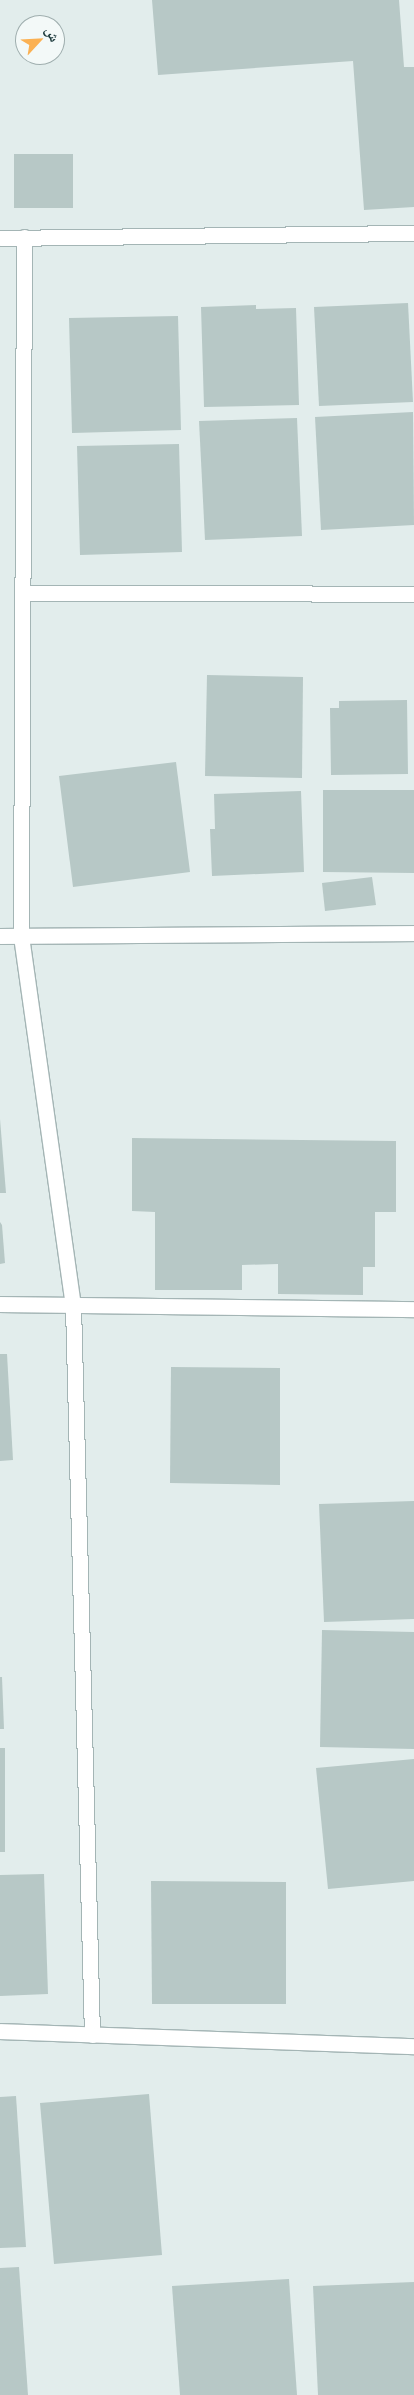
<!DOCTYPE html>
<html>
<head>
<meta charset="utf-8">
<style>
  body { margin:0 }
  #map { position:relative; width:414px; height:2395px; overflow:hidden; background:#e2edec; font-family:"PT Sans Narrow","Noto Naskh Arabic",sans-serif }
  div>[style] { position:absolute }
  .building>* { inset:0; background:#b7c8c6 }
  .roads { filter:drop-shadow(1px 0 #a4b5b5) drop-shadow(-1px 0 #a4b5b5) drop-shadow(0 1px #a4b5b5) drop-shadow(0 -1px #a4b5b5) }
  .minor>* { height:15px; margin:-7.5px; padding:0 7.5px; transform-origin:7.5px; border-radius:7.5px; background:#fff }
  span { translate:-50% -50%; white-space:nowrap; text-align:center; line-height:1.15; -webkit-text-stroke:4.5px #f3f9f8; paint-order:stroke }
  .north { position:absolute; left:15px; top:15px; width:50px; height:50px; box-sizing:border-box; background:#f3f9f8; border:1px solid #9faeae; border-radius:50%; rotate:65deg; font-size:14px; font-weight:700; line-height:20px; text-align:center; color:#213e40 }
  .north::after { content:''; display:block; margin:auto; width:18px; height:22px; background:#fbb153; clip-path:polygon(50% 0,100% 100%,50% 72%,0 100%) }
</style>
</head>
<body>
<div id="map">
  <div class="building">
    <i style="clip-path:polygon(152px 0,399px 0,404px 67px,414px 67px,414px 207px,364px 210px,353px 61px,158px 75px)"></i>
    <i style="clip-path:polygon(14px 154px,73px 154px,73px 208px,14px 208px)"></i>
    <i style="clip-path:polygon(408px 303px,413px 402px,319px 406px,314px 307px)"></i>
    <i style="clip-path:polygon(256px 305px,256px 309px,296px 308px,299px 405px,204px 407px,201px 307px)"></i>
    <i style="clip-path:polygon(178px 316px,181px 430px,72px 433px,69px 318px)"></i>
    <i style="clip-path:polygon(413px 412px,414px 525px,321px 530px,315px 417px)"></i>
    <i style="clip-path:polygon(297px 418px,302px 536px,205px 540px,199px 421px)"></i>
    <i style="clip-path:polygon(179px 444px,182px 552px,80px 555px,77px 446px)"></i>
    <i style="clip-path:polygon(207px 675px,303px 677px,302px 778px,205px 776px)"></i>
    <i style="clip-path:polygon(407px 700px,408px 774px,331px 775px,330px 708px,339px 708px,339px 701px)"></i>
    <i style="clip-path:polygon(176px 762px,190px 872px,73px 887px,59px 776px)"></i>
    <i style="clip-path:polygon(323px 790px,414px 790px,414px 873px,323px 872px)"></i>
    <i style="clip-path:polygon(301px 791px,304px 872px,212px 876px,210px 829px,215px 829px,214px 794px)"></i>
    <i style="clip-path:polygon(372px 877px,376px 905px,325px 911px,322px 883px)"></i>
    <i style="clip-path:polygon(0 1119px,6px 1193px,0 1193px)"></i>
    <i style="clip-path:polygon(132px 1138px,396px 1141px,396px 1212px,375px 1212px,375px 1267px,363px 1267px,363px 1295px,278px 1294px,278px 1264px,242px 1265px,242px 1290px,155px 1290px,155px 1212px,132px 1211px)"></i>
    <i style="clip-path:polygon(0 1222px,2px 1225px,5px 1263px,0 1264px)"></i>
    <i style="clip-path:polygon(0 1354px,7px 1354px,13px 1460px,0 1461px)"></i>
    <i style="clip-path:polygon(171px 1367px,280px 1368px,280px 1485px,170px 1483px)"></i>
    <i style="clip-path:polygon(414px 1501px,414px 1619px,324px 1622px,319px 1504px)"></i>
    <i style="clip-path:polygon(322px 1630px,414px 1632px,414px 1749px,320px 1747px)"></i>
    <i style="clip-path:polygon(0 1677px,2px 1677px,4px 1729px,0 1729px)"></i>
    <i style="clip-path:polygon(0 1748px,5px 1748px,5px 1852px,0 1852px)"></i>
    <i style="clip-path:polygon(414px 1759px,414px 1881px,328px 1889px,316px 1768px)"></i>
    <i style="clip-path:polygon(44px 1874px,48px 1994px,0 1996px,0 1875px)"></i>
    <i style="clip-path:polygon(151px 1881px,286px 1882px,286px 2004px,152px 2004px)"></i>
    <i style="clip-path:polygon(149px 2094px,162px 2255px,54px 2264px,40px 2103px)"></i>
    <i style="clip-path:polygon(16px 2096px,26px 2247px,0 2248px,0 2097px)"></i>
    <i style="clip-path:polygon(19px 2267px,28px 2395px,0 2395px,0 2268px)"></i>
    <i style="clip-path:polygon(289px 2279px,297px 2395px,180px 2395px,172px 2286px)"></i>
    <i style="clip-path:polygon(414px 2282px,414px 2395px,318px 2395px,313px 2286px)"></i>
  </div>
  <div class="roads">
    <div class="minor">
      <i style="left:24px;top:237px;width:699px;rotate:90.25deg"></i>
      <i style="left:21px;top:936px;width:373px;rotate:82deg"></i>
      <i style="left:73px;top:1305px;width:730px;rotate:88.51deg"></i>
      <i style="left:0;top:238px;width:414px;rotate:-0.7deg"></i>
      <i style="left:23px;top:593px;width:391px;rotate:0.1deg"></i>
      <i style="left:0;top:936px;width:414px;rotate:-0.4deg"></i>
      <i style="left:0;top:1304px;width:414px;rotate:0.7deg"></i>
      <i style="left:0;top:2031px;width:414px;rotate:2.1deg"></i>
    </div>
  </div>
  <div class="north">ش</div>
</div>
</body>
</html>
